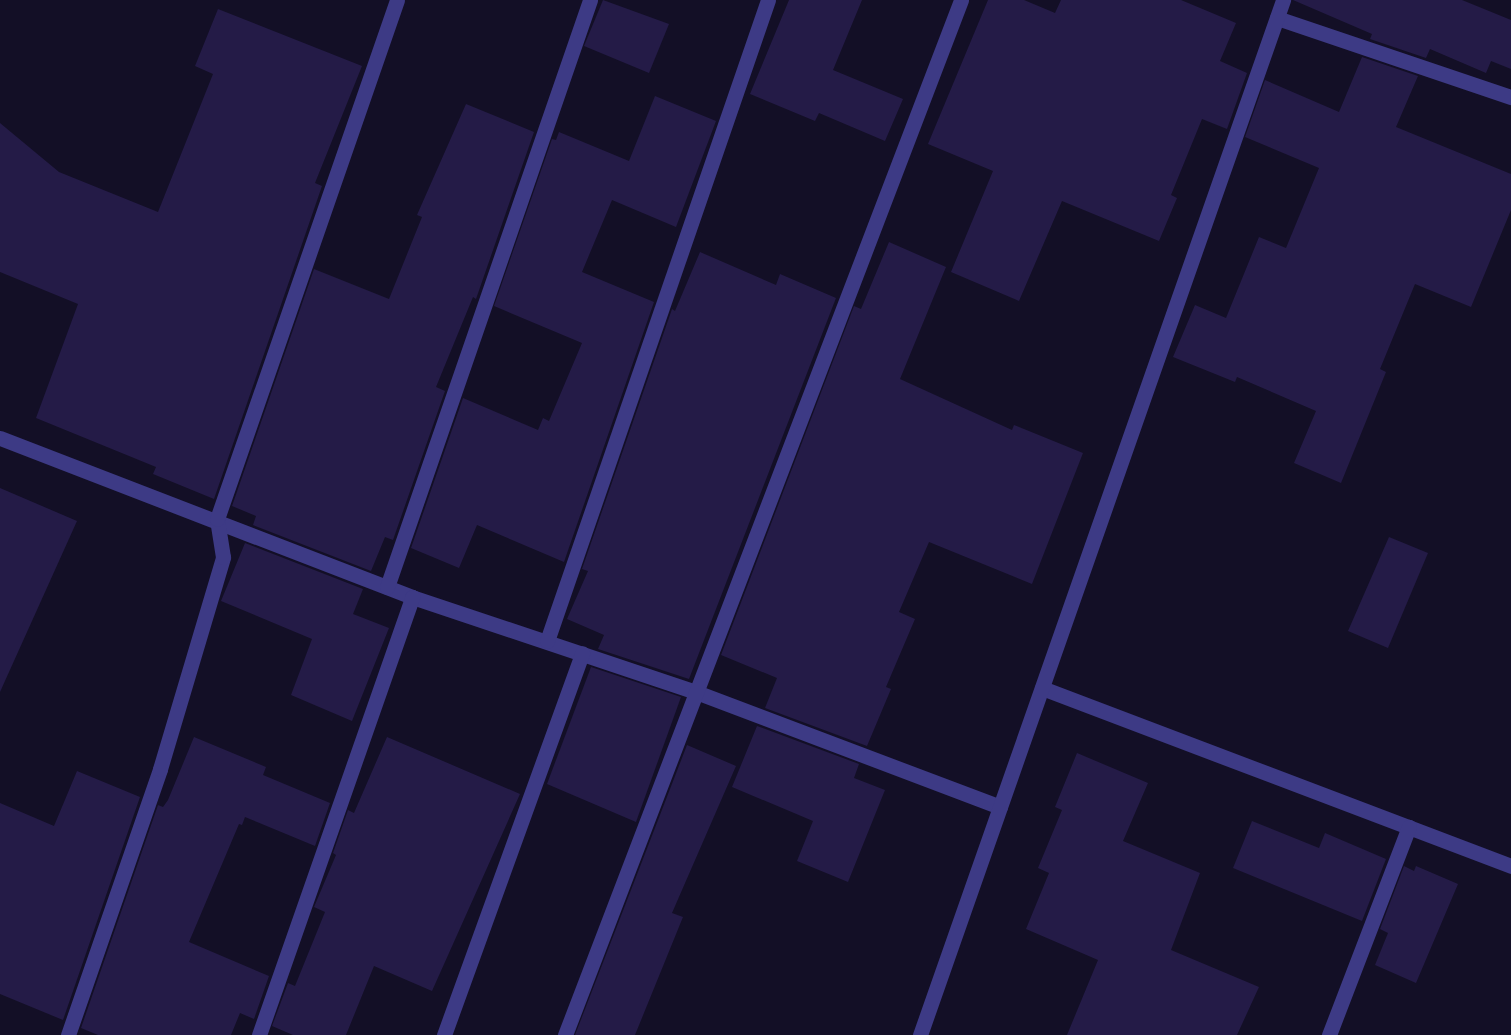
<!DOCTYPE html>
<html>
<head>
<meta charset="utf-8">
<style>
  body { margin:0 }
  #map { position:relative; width:1511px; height:1035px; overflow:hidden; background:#130f26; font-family:"DM Sans",sans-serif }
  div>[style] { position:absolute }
  .building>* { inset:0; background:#241b47 }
  .minor>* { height:15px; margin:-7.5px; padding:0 7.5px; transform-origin:7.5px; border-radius:7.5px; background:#3d3a85 }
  span { translate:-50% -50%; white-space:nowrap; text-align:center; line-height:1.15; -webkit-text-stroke:5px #130f26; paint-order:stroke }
</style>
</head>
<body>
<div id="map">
  <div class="building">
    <i style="clip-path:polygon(603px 0,669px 24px,649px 73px,584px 46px)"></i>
    <i style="clip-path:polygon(789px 0,862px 0,833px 70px,903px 99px,885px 141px,819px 113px,815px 121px,750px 94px)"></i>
    <i style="clip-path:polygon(988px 0,1024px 0,1055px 13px,1061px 0,1181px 0,1236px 23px,1220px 61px,1247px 73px,1227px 129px,1202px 119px,1171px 195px,1177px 198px,1159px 241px,1062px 201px,1019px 301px,951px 272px,993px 171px,928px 144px)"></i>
    <i style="clip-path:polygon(1293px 0,1462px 0,1511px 20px,1511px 69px,1491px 61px,1486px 73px,1430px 49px,1426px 58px,1370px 39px,1372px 34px)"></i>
    <i style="clip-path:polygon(218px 9px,362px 66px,315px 183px,322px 186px,214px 499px,153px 474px,156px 467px,36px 418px,78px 304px,0 272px,0 123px,59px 172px,158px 212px,213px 74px,195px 66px)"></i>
    <i style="clip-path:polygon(1362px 57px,1418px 76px,1396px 127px,1511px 174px,1511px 210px,1471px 307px,1415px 284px,1380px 369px,1386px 372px,1341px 483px,1294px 463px,1316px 411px,1237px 377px,1235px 382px,1173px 357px,1195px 305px,1226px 318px,1259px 237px,1286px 248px,1319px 168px,1245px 137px,1265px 80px,1339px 112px)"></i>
    <i style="clip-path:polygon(655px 96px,716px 121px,676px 227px,612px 200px,582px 272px,654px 302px,564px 562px,477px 525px,459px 568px,411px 548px,463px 398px,538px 430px,543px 418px,549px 421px,582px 343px,494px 306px,552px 139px,556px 140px,559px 132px,629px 161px)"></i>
    <i style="clip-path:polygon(466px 104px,534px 132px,476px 299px,473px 297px,436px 387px,445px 391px,393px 540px,385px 537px,371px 571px,253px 525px,256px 516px,232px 506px,314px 269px,389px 299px,422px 217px,417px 215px)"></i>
    <i style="clip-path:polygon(889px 242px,946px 267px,900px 379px,1012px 430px,1014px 425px,1083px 453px,1032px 584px,929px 542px,899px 612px,915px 619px,886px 687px,891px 689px,867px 746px,765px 708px,777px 678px,721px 655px,854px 306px,861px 309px)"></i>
    <i style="clip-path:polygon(700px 252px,776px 285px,780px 274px,836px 298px,689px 679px,598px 649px,604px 635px,567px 619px,588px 571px,582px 569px,672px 309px,675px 311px)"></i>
    <i style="clip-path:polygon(0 488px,77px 521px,0 692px)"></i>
    <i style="clip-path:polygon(1389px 537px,1428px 553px,1388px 648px,1348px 631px)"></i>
    <i style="clip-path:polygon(245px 543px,363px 589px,353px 614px,389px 628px,352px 721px,291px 695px,312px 639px,221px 601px)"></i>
    <i style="clip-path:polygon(591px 667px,681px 697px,636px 822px,547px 784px)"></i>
    <i style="clip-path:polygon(757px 726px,859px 764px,854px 778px,885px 790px,848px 882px,797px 861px,813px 821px,732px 787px)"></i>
    <i style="clip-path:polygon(194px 737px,266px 767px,263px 775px,330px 803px,315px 846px,245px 817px,242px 825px,239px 824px,189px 942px,269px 976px,254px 1019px,240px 1013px,231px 1035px,98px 1035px,81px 1028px,158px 805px,163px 807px,168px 800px)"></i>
    <i style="clip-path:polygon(387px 737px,520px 794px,432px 991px,374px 966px,346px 1035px,293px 1035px,272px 1026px,288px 983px,295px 986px,325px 912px,314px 907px,336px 855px,333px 853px,348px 810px,354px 813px)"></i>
    <i style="clip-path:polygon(687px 745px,736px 766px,672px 913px,683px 917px,635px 1035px,575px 1035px)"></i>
    <i style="clip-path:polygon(1077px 753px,1148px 783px,1123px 841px,1200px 873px,1171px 950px,1259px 987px,1237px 1035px,1067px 1035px,1098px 960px,1026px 929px,1049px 873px,1038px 868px,1062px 810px,1055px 807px)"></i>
    <i style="clip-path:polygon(77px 771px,140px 797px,63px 1020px,0 994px,0 803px,54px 826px)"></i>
    <i style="clip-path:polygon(1252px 821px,1319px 848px,1325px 833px,1386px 859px,1362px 921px,1233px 868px)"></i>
    <i style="clip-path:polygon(1404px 866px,1414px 871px,1416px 866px,1458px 884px,1416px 983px,1375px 965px,1388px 933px,1380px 929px)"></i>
  </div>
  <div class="minor">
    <i style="left:1277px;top:18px;width:247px;rotate:18.7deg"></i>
    <i style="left:0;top:438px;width:442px;rotate:21.1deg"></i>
    <i style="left:412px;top:597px;width:299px;rotate:18.5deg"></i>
    <i style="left:696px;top:692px;width:325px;rotate:20.7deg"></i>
    <i style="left:387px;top:587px;width:621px;rotate:-70.92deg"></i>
    <i style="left:547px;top:641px;width:678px;rotate:-70.98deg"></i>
    <i style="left:1042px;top:688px;width:502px;rotate:20.78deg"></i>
    <i style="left:68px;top:1035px;width:281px;rotate:-70.9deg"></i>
    <i style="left:160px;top:769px;width:221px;rotate:-73.4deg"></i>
    <i style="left:223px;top:557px;width:38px;rotate:-99deg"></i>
    <i style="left:217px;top:519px;width:549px;rotate:-70.87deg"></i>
    <i style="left:259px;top:1035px;width:464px;rotate:-70.7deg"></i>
    <i style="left:444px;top:1035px;width:406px;rotate:-70.1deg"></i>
    <i style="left:565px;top:1035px;width:1108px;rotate:-69.06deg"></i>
    <i style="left:920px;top:1035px;width:1097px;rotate:-70.67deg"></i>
    <i style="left:1329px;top:1035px;width:223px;rotate:-69deg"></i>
  </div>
</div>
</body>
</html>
